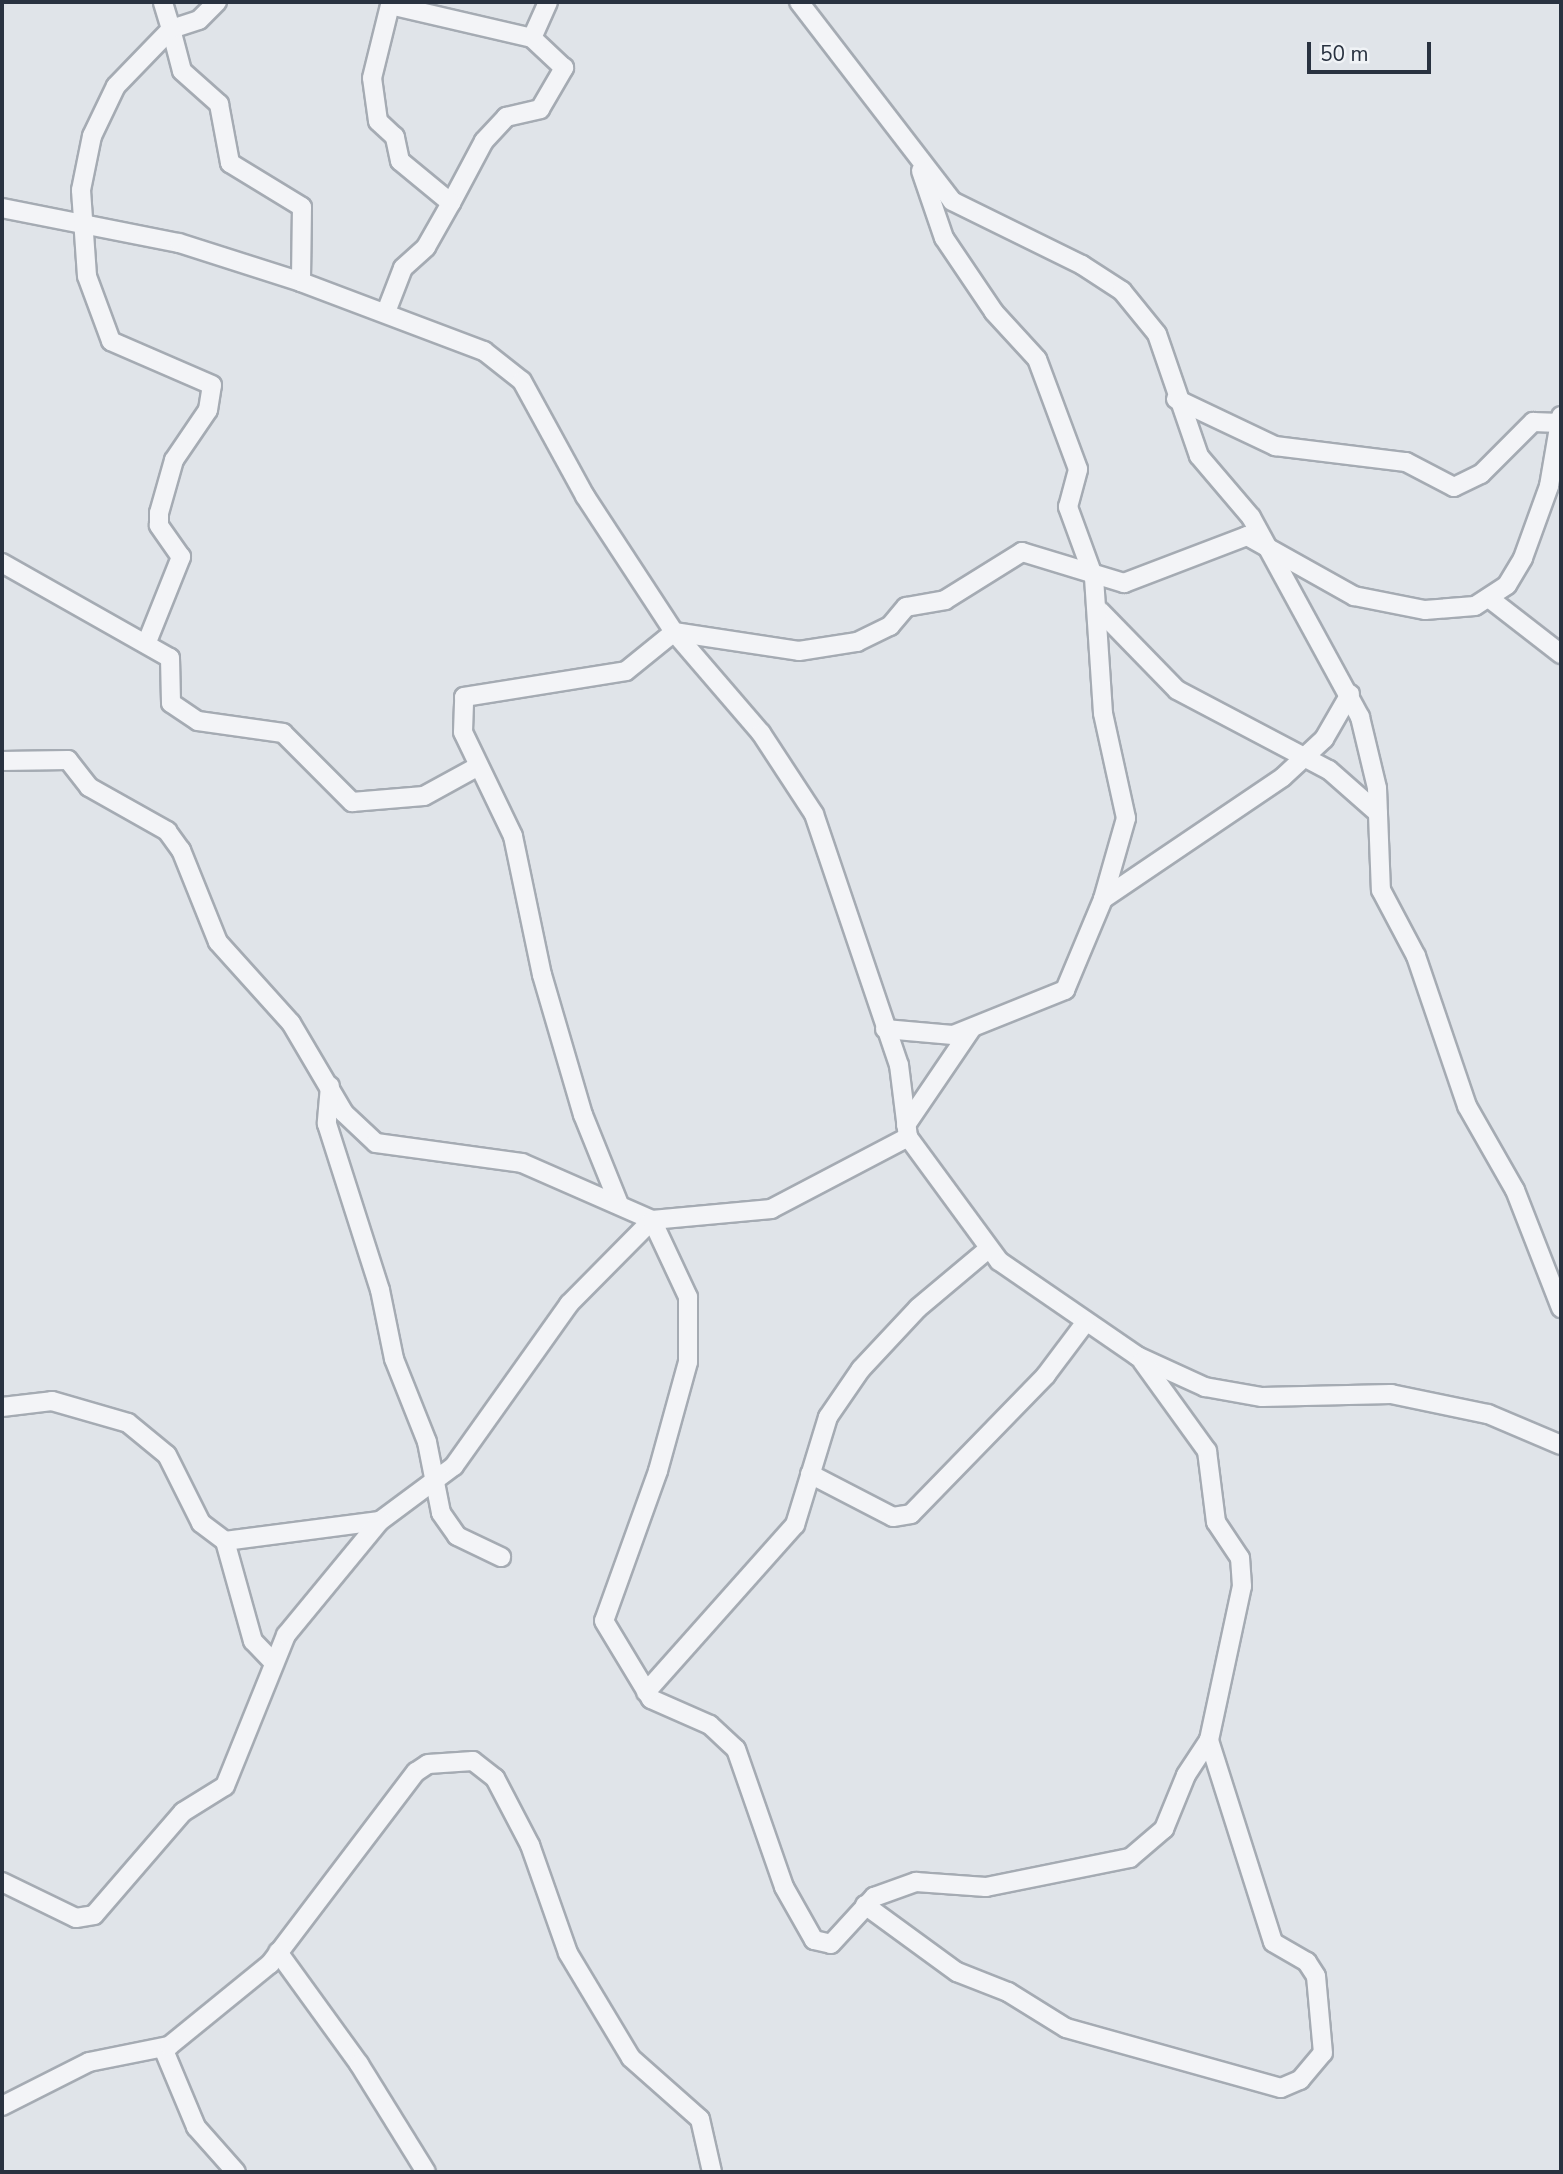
<!DOCTYPE html>
<html>
<head>
<meta charset="utf-8">
<style>
  body { margin:0 }
  #map { position:relative; width:1563px; height:2174px; overflow:hidden; background:#e0e4e9; font-family:"Nunito Sans",sans-serif }
  div>[style] { position:absolute }
  .roads { filter:drop-shadow(2px 0 #a5abb3) drop-shadow(-2px 0 #a5abb3) drop-shadow(0 2px #a5abb3) drop-shadow(0 -2px #a5abb3) }
  .street>* { height:18px; margin:-9px; padding:0 9px; transform-origin:9px; border-radius:9px; background:#f3f4f7 }
  span { translate:-50% -50%; white-space:nowrap; text-align:center; line-height:1.15; -webkit-text-stroke:5px #f0f3f6; paint-order:stroke }
  .frame { position:absolute; inset:0; border:4px solid #293240; pointer-events:none }
  .scale { position:absolute; left:1307px; top:42px; width:124px; height:32px; box-sizing:border-box; border:4px solid #293240; border-top:0; padding-left:9px; font-size:21px; line-height:24px; white-space:nowrap; color:#293240; -webkit-text-stroke:5px #f0f3f6; paint-order:stroke }
</style>
</head>
<body>
<div id="map">
  <div class="roads">
    <div class="street">
      <i style="left:217px;top:2px;width:25px;rotate:135deg"></i>
      <i style="left:199px;top:20px;width:29px;rotate:162deg"></i>
      <i style="left:171px;top:29px;width:43px;rotate:75.3deg"></i>
      <i style="left:182px;top:71px;width:50px;rotate:41.7deg"></i>
      <i style="left:219px;top:104px;width:60px;rotate:79.4deg"></i>
      <i style="left:230px;top:163px;width:84px;rotate:31.4deg"></i>
      <i style="left:302px;top:207px;width:75px;rotate:90.8deg"></i>
      <i style="left:799px;top:2px;width:251px;rotate:52.4deg"></i>
      <i style="left:952px;top:201px;width:145px;rotate:26.2deg"></i>
      <i style="left:1082px;top:265px;width:48px;rotate:33deg"></i>
      <i style="left:1122px;top:291px;width:55px;rotate:50.9deg"></i>
      <i style="left:1157px;top:334px;width:129px;rotate:71deg"></i>
      <i style="left:1199px;top:456px;width:80px;rotate:49.6deg"></i>
      <i style="left:1251px;top:517px;width:228px;rotate:61.4deg"></i>
      <i style="left:1360px;top:717px;width:73px;rotate:76.5deg"></i>
      <i style="left:1377px;top:788px;width:102px;rotate:87.8deg"></i>
      <i style="left:1381px;top:890px;width:75px;rotate:62.1deg"></i>
      <i style="left:1416px;top:956px;width:158px;rotate:71.2deg"></i>
      <i style="left:1467px;top:1106px;width:97px;rotate:60.3deg"></i>
      <i style="left:1515px;top:1190px;width:127px;rotate:68.7deg"></i>
      <i style="left:451px;top:203px;width:70px;rotate:-62deg"></i>
      <i style="left:484px;top:141px;width:33px;rotate:-47deg"></i>
      <i style="left:506px;top:117px;width:35px;rotate:-13deg"></i>
      <i style="left:540px;top:109px;width:48px;rotate:-59.7deg"></i>
      <i style="left:564px;top:68px;width:44px;rotate:-136.8deg"></i>
      <i style="left:2px;top:208px;width:180px;rotate:11.2deg"></i>
      <i style="left:179px;top:243px;width:128px;rotate:17.7deg"></i>
      <i style="left:301px;top:282px;width:196px;rotate:20.7deg"></i>
      <i style="left:484px;top:351px;width:48px;rotate:38.3deg"></i>
      <i style="left:522px;top:381px;width:131px;rotate:61.3deg"></i>
      <i style="left:585px;top:496px;width:163px;rotate:56.8deg"></i>
      <i style="left:674px;top:632px;width:133px;rotate:49.3deg"></i>
      <i style="left:761px;top:733px;width:97px;rotate:56.8deg"></i>
      <i style="left:814px;top:814px;width:265px;rotate:71.3deg"></i>
      <i style="left:899px;top:1065px;width:73px;rotate:82.9deg"></i>
      <i style="left:908px;top:1137px;width:154px;rotate:53.7deg"></i>
      <i style="left:999px;top:1261px;width:168px;rotate:34.5deg"></i>
      <i style="left:1137px;top:1356px;width:75px;rotate:24.5deg"></i>
      <i style="left:1205px;top:1387px;width:58px;rotate:10deg"></i>
      <i style="left:1262px;top:1397px;width:129px;rotate:-1.3deg"></i>
      <i style="left:1391px;top:1394px;width:99px;rotate:11.7deg"></i>
      <i style="left:1488px;top:1414px;width:79px;rotate:23deg"></i>
      <i style="left:386px;top:312px;width:47px;rotate:-68.9deg"></i>
      <i style="left:403px;top:268px;width:31px;rotate:-42deg"></i>
      <i style="left:426px;top:247px;width:51px;rotate:-60.4deg"></i>
      <i style="left:451px;top:203px;width:66px;rotate:-140.5deg"></i>
      <i style="left:400px;top:161px;width:25px;rotate:-102deg"></i>
      <i style="left:395px;top:137px;width:23px;rotate:-137deg"></i>
      <i style="left:378px;top:121px;width:43px;rotate:-97.9deg"></i>
      <i style="left:372px;top:78px;width:75px;rotate:-76.1deg"></i>
      <i style="left:390px;top:5px;width:146px;rotate:13.1deg"></i>
      <i style="left:532px;top:38px;width:39px;rotate:-66deg"></i>
      <i style="left:1176px;top:399px;width:110px;rotate:25.4deg"></i>
      <i style="left:1275px;top:446px;width:132px;rotate:7deg"></i>
      <i style="left:1406px;top:462px;width:54px;rotate:27.5deg"></i>
      <i style="left:1454px;top:487px;width:30px;rotate:-26deg"></i>
      <i style="left:1481px;top:474px;width:74px;rotate:-45deg"></i>
      <i style="left:1533px;top:422px;width:27px;rotate:2deg"></i>
      <i style="left:2px;top:563px;width:193px;rotate:29.5deg"></i>
      <i style="left:170px;top:658px;width:45px;rotate:88.7deg"></i>
      <i style="left:171px;top:703px;width:32px;rotate:34deg"></i>
      <i style="left:198px;top:721px;width:86px;rotate:8deg"></i>
      <i style="left:283px;top:733px;width:98px;rotate:45deg"></i>
      <i style="left:352px;top:802px;width:72px;rotate:-4.8deg"></i>
      <i style="left:424px;top:796px;width:60px;rotate:-28.7deg"></i>
      <i style="left:1490px;top:599px;width:90px;rotate:37.8deg"></i>
      <i style="left:1100px;top:611px;width:110px;rotate:45.7deg"></i>
      <i style="left:1177px;top:690px;width:172px;rotate:27.8deg"></i>
      <i style="left:1329px;top:770px;width:65px;rotate:41.3deg"></i>
      <i style="left:147px;top:642px;width:92px;rotate:-68.2deg"></i>
      <i style="left:181px;top:557px;width:39px;rotate:-125deg"></i>
      <i style="left:159px;top:525px;width:12px;rotate:-90deg"></i>
      <i style="left:159px;top:513px;width:55px;rotate:-74.2deg"></i>
      <i style="left:174px;top:460px;width:60px;rotate:-55.8deg"></i>
      <i style="left:208px;top:410px;width:25px;rotate:-81deg"></i>
      <i style="left:212px;top:385px;width:110px;rotate:-156.5deg"></i>
      <i style="left:111px;top:341px;width:69px;rotate:-110.3deg"></i>
      <i style="left:87px;top:276px;width:86px;rotate:-94deg"></i>
      <i style="left:81px;top:190px;width:55px;rotate:-78.5deg"></i>
      <i style="left:92px;top:136px;width:55px;rotate:-64.4deg"></i>
      <i style="left:116px;top:86px;width:79px;rotate:-46deg"></i>
      <i style="left:171px;top:29px;width:28px;rotate:-107deg"></i>
      <i style="left:2px;top:761px;width:66px;rotate:-0.9deg"></i>
      <i style="left:68px;top:760px;width:34px;rotate:52deg"></i>
      <i style="left:89px;top:787px;width:90px;rotate:29.4deg"></i>
      <i style="left:167px;top:831px;width:24px;rotate:54deg"></i>
      <i style="left:181px;top:850px;width:99px;rotate:68.1deg"></i>
      <i style="left:218px;top:942px;width:109px;rotate:48deg"></i>
      <i style="left:291px;top:1023px;width:104px;rotate:59.5deg"></i>
      <i style="left:344px;top:1113px;width:44px;rotate:43.2deg"></i>
      <i style="left:376px;top:1143px;width:147px;rotate:7.8deg"></i>
      <i style="left:522px;top:1163px;width:142px;rotate:23.7deg"></i>
      <i style="left:652px;top:1220px;width:120px;rotate:-5.3deg"></i>
      <i style="left:771px;top:1209px;width:155px;rotate:-27.7deg"></i>
      <i style="left:1103px;top:899px;width:217px;rotate:-34.1deg"></i>
      <i style="left:1283px;top:777px;width:56px;rotate:-42.8deg"></i>
      <i style="left:1324px;top:739px;width:52px;rotate:-60deg"></i>
      <i style="left:885px;top:1029px;width:68px;rotate:5deg"></i>
      <i style="left:953px;top:1035px;width:121px;rotate:-21.9deg"></i>
      <i style="left:1065px;top:990px;width:99px;rotate:-67.3deg"></i>
      <i style="left:1103px;top:899px;width:84px;rotate:-74.1deg"></i>
      <i style="left:1126px;top:818px;width:107px;rotate:-102.4deg"></i>
      <i style="left:1103px;top:713px;width:135px;rotate:-93.8deg"></i>
      <i style="left:1094px;top:578px;width:76px;rotate:-110.1deg"></i>
      <i style="left:1068px;top:507px;width:39px;rotate:-75deg"></i>
      <i style="left:1078px;top:469px;width:117px;rotate:-110.4deg"></i>
      <i style="left:1037px;top:359px;width:64px;rotate:-132.5deg"></i>
      <i style="left:994px;top:312px;width:89px;rotate:-124deg"></i>
      <i style="left:944px;top:238px;width:71px;rotate:-108.9deg"></i>
      <i style="left:330px;top:1086px;width:38px;rotate:95deg"></i>
      <i style="left:327px;top:1124px;width:174px;rotate:72.3deg"></i>
      <i style="left:380px;top:1290px;width:70px;rotate:78.5deg"></i>
      <i style="left:394px;top:1359px;width:89px;rotate:68.3deg"></i>
      <i style="left:427px;top:1442px;width:72px;rotate:78.8deg"></i>
      <i style="left:441px;top:1513px;width:28px;rotate:55deg"></i>
      <i style="left:457px;top:1536px;width:49px;rotate:25.5deg"></i>
      <i style="left:906px;top:1125px;width:117px;rotate:-55.8deg"></i>
      <i style="left:619px;top:1204px;width:96px;rotate:-112deg"></i>
      <i style="left:583px;top:1115px;width:146px;rotate:-106.3deg"></i>
      <i style="left:542px;top:975px;width:142px;rotate:-101.8deg"></i>
      <i style="left:513px;top:836px;width:115px;rotate:-115.7deg"></i>
      <i style="left:463px;top:732px;width:35px;rotate:-88deg"></i>
      <i style="left:464px;top:697px;width:164px;rotate:-9.1deg"></i>
      <i style="left:626px;top:671px;width:62px;rotate:-39.1deg"></i>
      <i style="left:674px;top:632px;width:126px;rotate:8.6deg"></i>
      <i style="left:799px;top:651px;width:59px;rotate:-8.8deg"></i>
      <i style="left:857px;top:642px;width:37px;rotate:-26deg"></i>
      <i style="left:890px;top:626px;width:25px;rotate:-50deg"></i>
      <i style="left:906px;top:607px;width:40px;rotate:-10deg"></i>
      <i style="left:945px;top:600px;width:91px;rotate:-31.9deg"></i>
      <i style="left:1022px;top:552px;width:107px;rotate:16.9deg"></i>
      <i style="left:1124px;top:583px;width:132px;rotate:-20.9deg"></i>
      <i style="left:1247px;top:536px;width:123px;rotate:29.3deg"></i>
      <i style="left:1354px;top:596px;width:72px;rotate:11.2deg"></i>
      <i style="left:1425px;top:610px;width:50px;rotate:-4.6deg"></i>
      <i style="left:1475px;top:606px;width:38px;rotate:-33deg"></i>
      <i style="left:1507px;top:585px;width:31px;rotate:-59deg"></i>
      <i style="left:1523px;top:558px;width:77px;rotate:-70.1deg"></i>
      <i style="left:1549px;top:486px;width:71px;rotate:-80.3deg"></i>
      <i style="left:2px;top:1407px;width:50px;rotate:-6.8deg"></i>
      <i style="left:52px;top:1401px;width:79px;rotate:16.1deg"></i>
      <i style="left:128px;top:1423px;width:50px;rotate:39.4deg"></i>
      <i style="left:167px;top:1455px;width:76px;rotate:63.4deg"></i>
      <i style="left:201px;top:1523px;width:30px;rotate:37deg"></i>
      <i style="left:225px;top:1541px;width:156px;rotate:-7.4deg"></i>
      <i style="left:380px;top:1521px;width:92px;rotate:-36.6deg"></i>
      <i style="left:454px;top:1466px;width:199px;rotate:-54.6deg"></i>
      <i style="left:569px;top:1304px;width:118px;rotate:-45.3deg"></i>
      <i style="left:652px;top:1220px;width:85px;rotate:64.9deg"></i>
      <i style="left:688px;top:1297px;width:65px;rotate:90deg"></i>
      <i style="left:688px;top:1362px;width:113px;rotate:105.4deg"></i>
      <i style="left:658px;top:1471px;width:159px;rotate:109.8deg"></i>
      <i style="left:604px;top:1621px;width:91px;rotate:58.9deg"></i>
      <i style="left:651px;top:1699px;width:64px;rotate:23.8deg"></i>
      <i style="left:710px;top:1725px;width:35px;rotate:43deg"></i>
      <i style="left:736px;top:1749px;width:146px;rotate:70.8deg"></i>
      <i style="left:784px;top:1887px;width:61px;rotate:60.5deg"></i>
      <i style="left:814px;top:1940px;width:17px;rotate:13deg"></i>
      <i style="left:831px;top:1944px;width:64px;rotate:-47.5deg"></i>
      <i style="left:874px;top:1897px;width:45px;rotate:-19.7deg"></i>
      <i style="left:916px;top:1882px;width:70px;rotate:4.1deg"></i>
      <i style="left:986px;top:1887px;width:147px;rotate:-11.4deg"></i>
      <i style="left:1130px;top:1858px;width:45px;rotate:-40.5deg"></i>
      <i style="left:1164px;top:1829px;width:58px;rotate:-67.8deg"></i>
      <i style="left:1186px;top:1775px;width:42px;rotate:-56.7deg"></i>
      <i style="left:810px;top:1474px;width:93px;rotate:27.4deg"></i>
      <i style="left:893px;top:1517px;width:18px;rotate:-9deg"></i>
      <i style="left:911px;top:1514px;width:194px;rotate:-45.8deg"></i>
      <i style="left:1046px;top:1375px;width:65px;rotate:-53.1deg"></i>
      <i style="left:225px;top:1541px;width:104px;rotate:74.4deg"></i>
      <i style="left:253px;top:1641px;width:28px;rotate:46deg"></i>
      <i style="left:646px;top:1692px;width:224px;rotate:-48.3deg"></i>
      <i style="left:795px;top:1525px;width:113px;rotate:-73deg"></i>
      <i style="left:828px;top:1417px;width:58px;rotate:-55.5deg"></i>
      <i style="left:861px;top:1369px;width:83px;rotate:-46.9deg"></i>
      <i style="left:918px;top:1308px;width:90px;rotate:-40deg"></i>
      <i style="left:2px;top:1882px;width:82px;rotate:25.9deg"></i>
      <i style="left:76px;top:1918px;width:18px;rotate:-9deg"></i>
      <i style="left:94px;top:1915px;width:136px;rotate:-49.2deg"></i>
      <i style="left:183px;top:1812px;width:49px;rotate:-31.8deg"></i>
      <i style="left:225px;top:1786px;width:163px;rotate:-68deg"></i>
      <i style="left:286px;top:1635px;width:148px;rotate:-50.5deg"></i>
      <i style="left:865px;top:1905px;width:114px;rotate:36.1deg"></i>
      <i style="left:957px;top:1972px;width:55px;rotate:21.4deg"></i>
      <i style="left:1008px;top:1992px;width:68px;rotate:31.8deg"></i>
      <i style="left:1066px;top:2028px;width:223px;rotate:15.6deg"></i>
      <i style="left:1281px;top:2088px;width:21px;rotate:-23deg"></i>
      <i style="left:1300px;top:2080px;width:35px;rotate:-50deg"></i>
      <i style="left:1323px;top:2053px;width:77px;rotate:-95.2deg"></i>
      <i style="left:1316px;top:1976px;width:17px;rotate:-123deg"></i>
      <i style="left:1307px;top:1962px;width:39px;rotate:-150deg"></i>
      <i style="left:1273px;top:1942px;width:212px;rotate:-107.6deg"></i>
      <i style="left:1209px;top:1740px;width:157px;rotate:-77.9deg"></i>
      <i style="left:1242px;top:1586px;width:28px;rotate:-94deg"></i>
      <i style="left:1240px;top:1558px;width:43px;rotate:-123.7deg"></i>
      <i style="left:1216px;top:1522px;width:72px;rotate:-97.2deg"></i>
      <i style="left:1207px;top:1451px;width:111px;rotate:-125.8deg"></i>
      <i style="left:278px;top:1952px;width:138px;rotate:54.1deg"></i>
      <i style="left:359px;top:2064px;width:127px;rotate:58.2deg"></i>
      <i style="left:163px;top:2048px;width:86px;rotate:67.3deg"></i>
      <i style="left:196px;top:2127px;width:60px;rotate:48.4deg"></i>
      <i style="left:2px;top:2106px;width:97px;rotate:-26.8deg"></i>
      <i style="left:89px;top:2062px;width:82px;rotate:-11.3deg"></i>
      <i style="left:169px;top:2046px;width:130px;rotate:-39.1deg"></i>
      <i style="left:270px;top:1964px;width:241px;rotate:-52.8deg"></i>
      <i style="left:416px;top:1772px;width:14px;rotate:-34deg"></i>
      <i style="left:428px;top:1764px;width:45px;rotate:-3.8deg"></i>
      <i style="left:473px;top:1761px;width:28px;rotate:38deg"></i>
      <i style="left:495px;top:1778px;width:76px;rotate:62.4deg"></i>
      <i style="left:530px;top:1845px;width:114px;rotate:70.6deg"></i>
      <i style="left:568px;top:1953px;width:122px;rotate:59deg"></i>
      <i style="left:631px;top:2058px;width:92px;rotate:41.5deg"></i>
      <i style="left:700px;top:2119px;width:54px;rotate:77.2deg"></i>
    </div>
  </div>
  <div class="frame"></div>
  <div class="scale">50 m</div>
</div>
</body>
</html>
